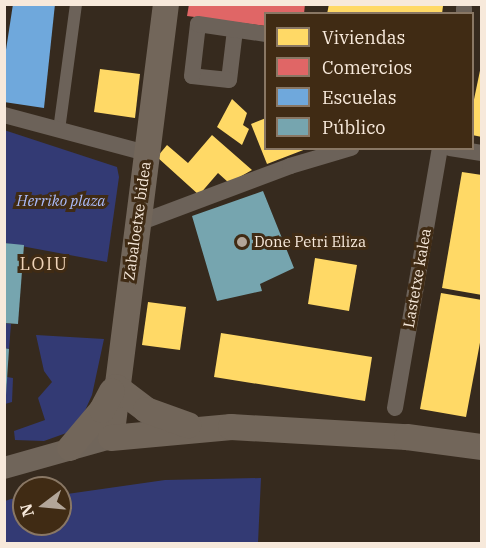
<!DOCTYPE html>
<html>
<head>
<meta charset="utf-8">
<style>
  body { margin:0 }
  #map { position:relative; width:486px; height:548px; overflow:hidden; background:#362a1e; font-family:"IBM Plex Serif",serif }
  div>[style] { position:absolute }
  .green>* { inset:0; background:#333a74 }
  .homes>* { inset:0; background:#ffd966 }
  .shops>* { inset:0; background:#e06666 }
  .schools>* { inset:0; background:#6fa8dc }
  .public>* { inset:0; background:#76a5af }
  .pedestrian>* { height:12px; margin:-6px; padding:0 6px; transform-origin:6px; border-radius:6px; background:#6c6259 }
  .minor>* { height:16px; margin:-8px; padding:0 8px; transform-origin:8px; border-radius:8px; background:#6c6259 }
  .secondary>* { height:22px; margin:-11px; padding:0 11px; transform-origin:11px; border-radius:11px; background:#70655a }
  .primary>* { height:26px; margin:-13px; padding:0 13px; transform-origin:13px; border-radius:13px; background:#72665a }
  .dots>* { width:16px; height:16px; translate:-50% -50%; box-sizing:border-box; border:3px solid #402b14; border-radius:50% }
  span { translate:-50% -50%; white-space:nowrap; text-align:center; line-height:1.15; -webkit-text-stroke:6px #402b14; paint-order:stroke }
  .park-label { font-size:15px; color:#abbcfb; font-style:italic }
  .street-label { font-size:15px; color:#f7e9db }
  .poi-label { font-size:15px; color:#f7e9db }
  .left { translate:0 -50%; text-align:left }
  .quarter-label { font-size:18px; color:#efd3b8; letter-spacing:1.5px }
  .frame { position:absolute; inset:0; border:6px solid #f7e9db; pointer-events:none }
  .legend { position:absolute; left:264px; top:12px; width:210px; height:138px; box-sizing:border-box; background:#402b14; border:2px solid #897764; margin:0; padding:8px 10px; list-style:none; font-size:18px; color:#f7e9db }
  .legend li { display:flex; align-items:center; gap:12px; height:30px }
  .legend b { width:30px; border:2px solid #897764 }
  .north { position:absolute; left:12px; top:476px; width:60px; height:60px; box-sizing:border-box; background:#402b14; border:2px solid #897764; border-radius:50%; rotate:254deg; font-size:16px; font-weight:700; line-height:24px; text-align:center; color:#f7e9db }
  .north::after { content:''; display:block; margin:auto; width:21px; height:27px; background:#b3a699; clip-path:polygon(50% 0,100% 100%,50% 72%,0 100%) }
</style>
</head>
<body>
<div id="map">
  <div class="green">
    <i style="clip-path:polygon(4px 130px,117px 167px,119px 177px,107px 262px,5px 243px)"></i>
    <i style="clip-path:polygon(4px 323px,11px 324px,9px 349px,5px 348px)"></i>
    <i style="clip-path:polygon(36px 335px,104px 339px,92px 395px,83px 415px,72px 431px,44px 441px,15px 440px,14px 431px,45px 420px,38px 398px,52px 382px,44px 371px)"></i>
    <i style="clip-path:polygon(7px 377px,13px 378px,12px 402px,5px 404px)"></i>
    <i style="clip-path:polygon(261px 478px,258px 543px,5px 543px,5px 501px,11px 499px,24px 497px,24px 524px,60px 524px,60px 495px,165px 480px)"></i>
  </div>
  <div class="homes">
    <i style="clip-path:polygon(329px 4px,430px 4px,443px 6px,442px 14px,327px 14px)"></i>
    <i style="clip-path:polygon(482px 61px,482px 137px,472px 135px,472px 109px)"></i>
    <i style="clip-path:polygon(100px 69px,140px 74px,135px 118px,94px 112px)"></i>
    <i style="clip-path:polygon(232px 99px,247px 113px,243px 125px,249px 129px,242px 145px,217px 127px)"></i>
    <i style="clip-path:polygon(266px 118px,266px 148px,306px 149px,267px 164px,251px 124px)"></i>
    <i style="clip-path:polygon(212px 135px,252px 170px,229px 183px,218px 173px,199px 195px,157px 157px,167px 145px,188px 163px)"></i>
    <i style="clip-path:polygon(462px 172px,482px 175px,482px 295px,442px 288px)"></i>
    <i style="clip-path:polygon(315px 258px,357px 265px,349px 311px,308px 304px)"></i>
    <i style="clip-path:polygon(441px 293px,482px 300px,482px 332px,466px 417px,420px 409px)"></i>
    <i style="clip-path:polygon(148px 302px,186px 307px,180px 350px,142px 345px)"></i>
    <i style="clip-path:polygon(221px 333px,372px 357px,365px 401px,214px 377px)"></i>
  </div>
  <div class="shops">
    <i style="clip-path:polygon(189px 4px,305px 4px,304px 14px,266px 14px,266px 26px,187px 16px)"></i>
  </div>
  <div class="schools">
    <i style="clip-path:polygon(13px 4px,55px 4px,44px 108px,4px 102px,4px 63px)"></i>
  </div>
  <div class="public">
    <i style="clip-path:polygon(263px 191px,294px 268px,260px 284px,262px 291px,217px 301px,192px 216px)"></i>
    <i style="clip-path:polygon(4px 243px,24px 245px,18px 324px,4px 323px)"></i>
    <i style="clip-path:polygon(4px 348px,9px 349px,6px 395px,4px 395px)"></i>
  </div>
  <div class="pedestrian">
    <i style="left:59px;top:130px;width:127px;rotate:-82.3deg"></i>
  </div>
  <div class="minor">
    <i style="left:464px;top:14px;width:6px;rotate:-90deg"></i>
    <i style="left:235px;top:30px;width:50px;rotate:96.8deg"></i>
    <i style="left:229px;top:80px;width:37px;rotate:-174deg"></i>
    <i style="left:192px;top:76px;width:52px;rotate:-83.4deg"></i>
    <i style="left:198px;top:24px;width:69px;rotate:8.4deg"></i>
    <i style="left:4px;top:115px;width:147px;rotate:15deg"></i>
    <i style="left:450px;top:148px;width:32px;rotate:9deg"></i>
    <i style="left:136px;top:224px;width:165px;rotate:-20.6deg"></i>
    <i style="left:290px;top:166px;width:64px;rotate:-16.4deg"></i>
    <i style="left:395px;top:408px;width:264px;rotate:-80.2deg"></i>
  </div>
  <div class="secondary">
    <i style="left:4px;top:468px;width:111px;rotate:-15.7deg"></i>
  </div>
  <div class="primary">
    <i style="left:166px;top:4px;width:437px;rotate:97.2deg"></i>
    <i style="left:111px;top:438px;width:121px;rotate:-5.2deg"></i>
    <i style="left:231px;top:427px;width:176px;rotate:3.3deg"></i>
    <i style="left:407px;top:437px;width:76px;rotate:7.6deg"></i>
    <i style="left:116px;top:387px;width:38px;rotate:37deg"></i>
    <i style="left:146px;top:410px;width:45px;rotate:19.7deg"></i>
    <i style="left:70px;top:448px;width:50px;rotate:-49.9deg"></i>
    <i style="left:102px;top:410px;width:21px;rotate:-62deg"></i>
  </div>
  <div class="dots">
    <i style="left:242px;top:242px;background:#b3a699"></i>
  </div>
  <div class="park-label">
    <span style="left:61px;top:201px">Herriko plaza</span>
  </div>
  <div class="street-label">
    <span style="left:137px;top:221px;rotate:-82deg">Zabaloetxe bidea</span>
    <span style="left:417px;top:278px;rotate:-80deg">Lastetxe kalea</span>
  </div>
  <div class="poi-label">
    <span class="left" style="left:254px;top:242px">Done Petri Eliza</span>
  </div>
  <div class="quarter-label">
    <span style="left:44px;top:264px">LOIU</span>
  </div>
  <div class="frame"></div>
  <ul class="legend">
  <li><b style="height:16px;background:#ffd966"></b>Viviendas</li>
  <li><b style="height:16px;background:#e06666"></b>Comercios</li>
  <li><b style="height:16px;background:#6fa8dc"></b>Escuelas</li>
  <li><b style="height:16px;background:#76a5af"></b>Público</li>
  </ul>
  <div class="north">N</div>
</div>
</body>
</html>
